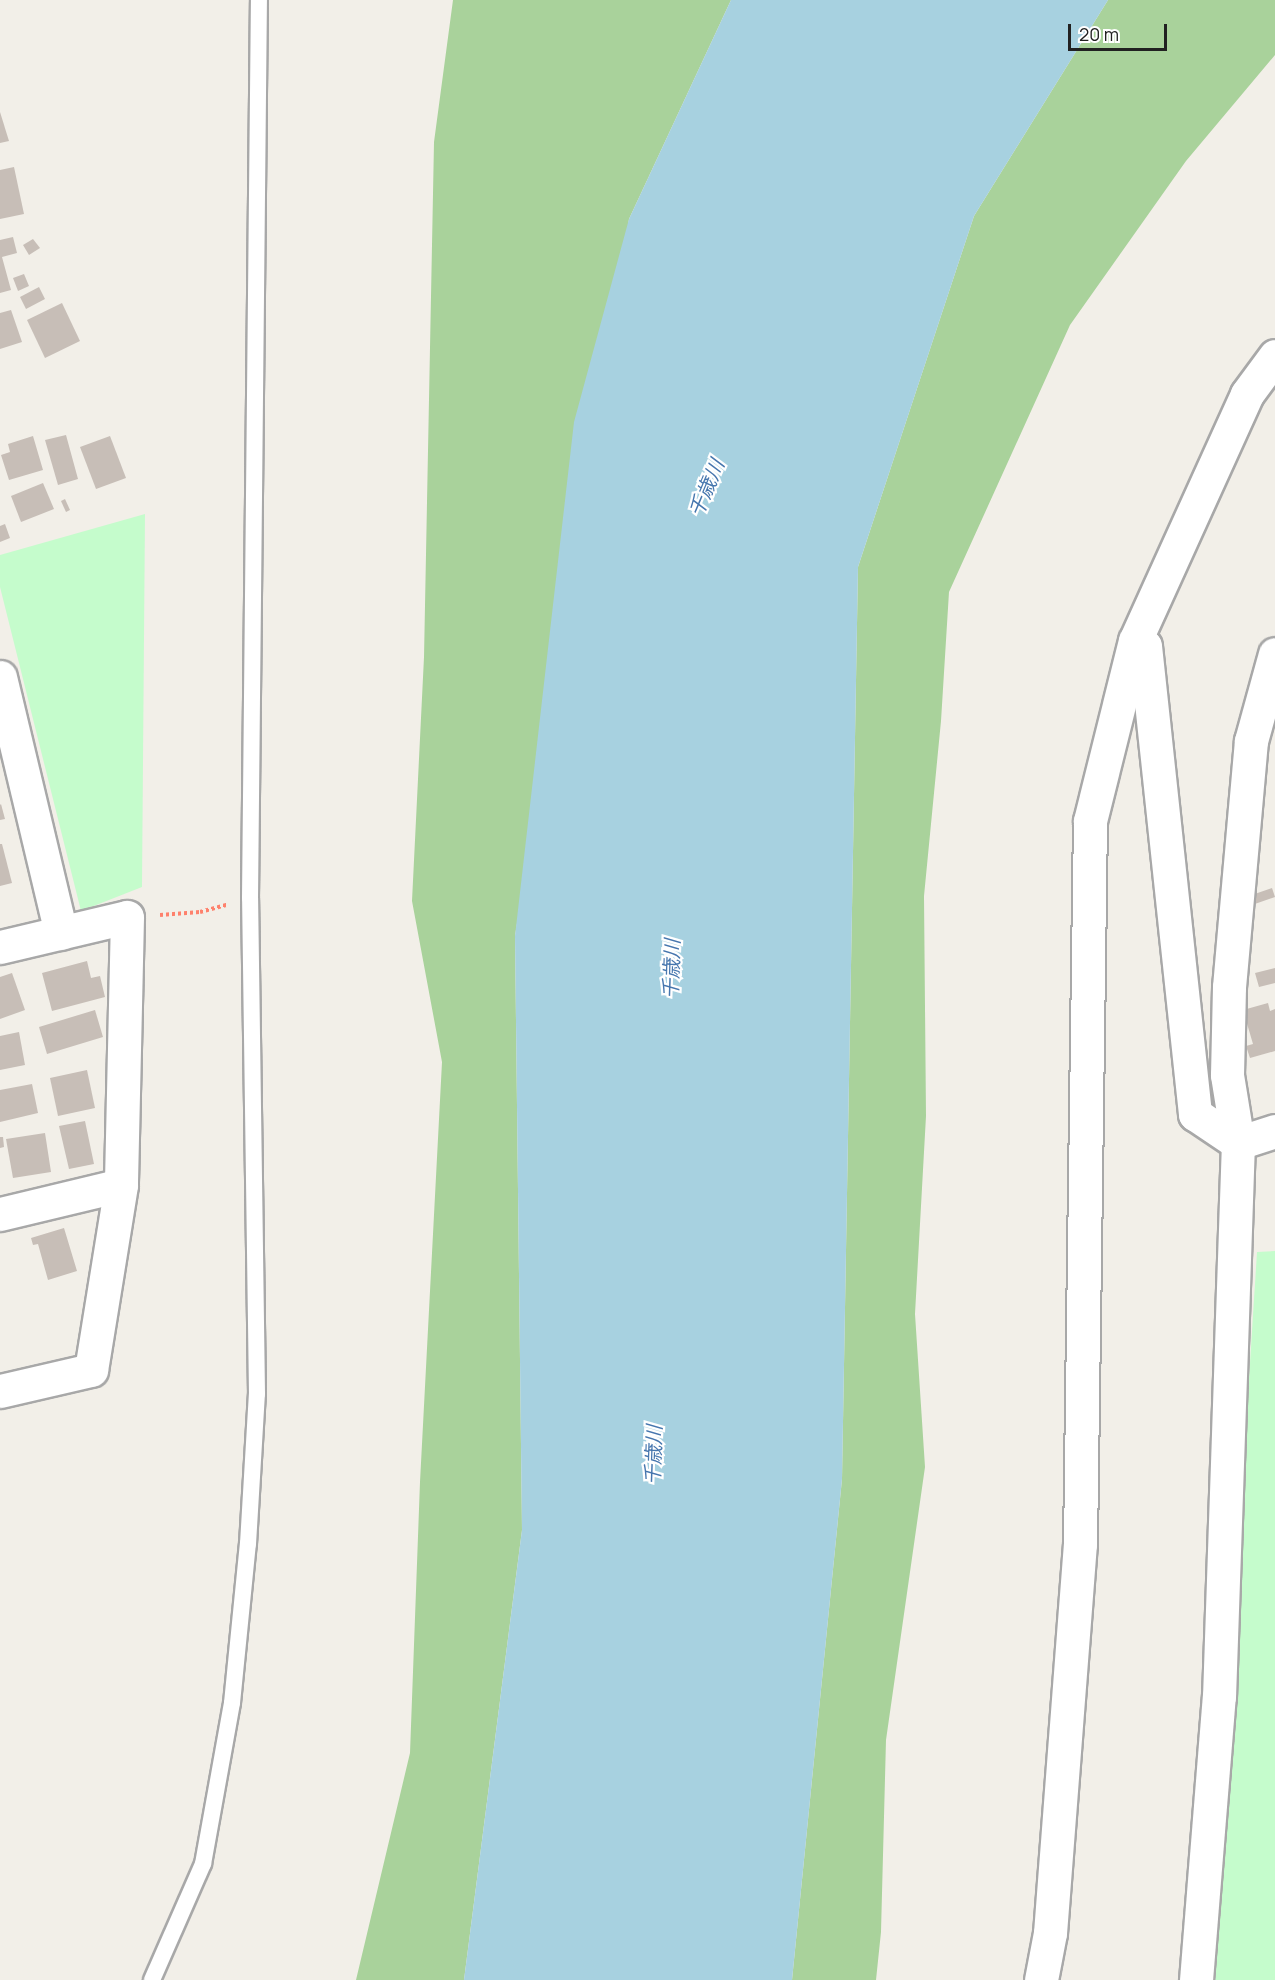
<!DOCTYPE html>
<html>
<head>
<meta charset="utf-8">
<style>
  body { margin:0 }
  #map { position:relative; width:1275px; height:1980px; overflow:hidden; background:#f2efe8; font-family:Manrope,"Noto Sans JP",sans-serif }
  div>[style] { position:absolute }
  .forest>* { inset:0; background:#a9d29b }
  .park>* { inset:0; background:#c5fccc }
  .water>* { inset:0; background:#a7d1e0 }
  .building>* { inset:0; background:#c7beb7 }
  .path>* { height:4px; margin-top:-2px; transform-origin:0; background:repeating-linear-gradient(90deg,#fe816c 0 3px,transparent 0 6px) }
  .roads { filter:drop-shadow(2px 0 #a8a8a8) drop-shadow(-2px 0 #a8a8a8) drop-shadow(0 2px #a8a8a8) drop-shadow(0 -2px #a8a8a8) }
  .service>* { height:16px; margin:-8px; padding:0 8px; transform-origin:8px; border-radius:8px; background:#fff }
  .minor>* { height:33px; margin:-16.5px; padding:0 16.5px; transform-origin:16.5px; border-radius:16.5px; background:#fff }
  span { translate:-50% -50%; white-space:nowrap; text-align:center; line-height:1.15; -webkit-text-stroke:4.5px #fff; paint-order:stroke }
  .water-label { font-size:20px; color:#4676ae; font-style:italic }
  .scale { position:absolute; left:1068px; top:24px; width:99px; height:27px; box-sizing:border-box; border:3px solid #212121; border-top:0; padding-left:8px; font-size:18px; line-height:21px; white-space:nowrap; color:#212121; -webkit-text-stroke:4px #fff; paint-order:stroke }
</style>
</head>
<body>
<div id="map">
  <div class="forest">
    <i style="clip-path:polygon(453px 0,731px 0,629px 219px,515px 936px,522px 1530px,464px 1980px,356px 1980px,410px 1753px,420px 1482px,442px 1062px,412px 901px,424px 657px,434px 142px)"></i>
    <i style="clip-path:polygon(1108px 0,1275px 0,1275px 55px,1186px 161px,1070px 325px,949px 592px,941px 721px,924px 896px,926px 1116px,915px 1314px,925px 1467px,886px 1740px,881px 1932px,876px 1980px,792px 1980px,842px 1479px,858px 567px,974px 216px)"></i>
  </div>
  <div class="park">
    <i style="clip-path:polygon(145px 514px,142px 887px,81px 911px,0 587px,0 555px)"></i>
    <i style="clip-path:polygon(1275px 1251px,1275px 1980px,1211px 1980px,1257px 1252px)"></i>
  </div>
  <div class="water">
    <i style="clip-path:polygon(731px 0,1108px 0,974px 216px,858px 567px,842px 1479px,792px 1980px,464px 1980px,522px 1530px,515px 936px,574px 422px,629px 219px)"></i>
  </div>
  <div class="building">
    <i style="clip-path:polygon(0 112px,9px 141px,0 143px)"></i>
    <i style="clip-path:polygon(14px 167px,24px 214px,0 219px,0 170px)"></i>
    <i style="clip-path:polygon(13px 237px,17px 253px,2px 257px,11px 290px,0 293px,0 240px)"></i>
    <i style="clip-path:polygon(33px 239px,40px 248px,29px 255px,23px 245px)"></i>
    <i style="clip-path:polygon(24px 274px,29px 286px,18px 291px,13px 278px)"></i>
    <i style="clip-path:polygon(39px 287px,45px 299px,26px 309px,20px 297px)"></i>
    <i style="clip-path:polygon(62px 303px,80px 341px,45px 358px,27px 320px)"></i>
    <i style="clip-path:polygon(11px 310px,22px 342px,0 349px,0 313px)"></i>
    <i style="clip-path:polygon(66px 435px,78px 479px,58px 485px,45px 440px)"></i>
    <i style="clip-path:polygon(33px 436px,43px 470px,9px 480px,1px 455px,10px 452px,8px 444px)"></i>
    <i style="clip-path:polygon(110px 436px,126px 478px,96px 489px,80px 447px)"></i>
    <i style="clip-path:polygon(43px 483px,54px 509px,21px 522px,11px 496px)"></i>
    <i style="clip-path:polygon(65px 499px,70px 510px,66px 512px,61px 501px)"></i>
    <i style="clip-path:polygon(5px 524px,10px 538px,0 542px,0 526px)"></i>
    <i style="clip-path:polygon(1px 804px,5px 819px,0 820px,0 805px)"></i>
    <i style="clip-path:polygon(0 844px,2px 844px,12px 883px,0 886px)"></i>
    <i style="clip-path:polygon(1272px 888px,1275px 897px,1249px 906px,1246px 897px)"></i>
    <i style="clip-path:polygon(87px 961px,91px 978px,100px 976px,105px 997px,52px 1011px,42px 973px)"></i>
    <i style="clip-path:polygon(1275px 968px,1275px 983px,1259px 987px,1255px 973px)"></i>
    <i style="clip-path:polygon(12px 973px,25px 1010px,0 1019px,0 977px)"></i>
    <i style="clip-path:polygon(1268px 1003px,1270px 1011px,1275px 1009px,1275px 1051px,1250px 1058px,1246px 1046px,1253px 1044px,1243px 1010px)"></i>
    <i style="clip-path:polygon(95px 1010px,103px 1037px,47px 1054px,39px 1027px)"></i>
    <i style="clip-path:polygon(19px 1032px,25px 1065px,0 1070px,0 1036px)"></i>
    <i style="clip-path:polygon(87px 1070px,95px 1108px,58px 1116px,50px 1078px)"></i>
    <i style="clip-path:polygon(32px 1084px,38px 1113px,0 1122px,0 1090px)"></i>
    <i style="clip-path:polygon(85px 1121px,94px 1164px,69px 1169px,59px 1126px)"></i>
    <i style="clip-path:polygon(45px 1133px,51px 1172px,13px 1178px,6px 1139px)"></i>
    <i style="clip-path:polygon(0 1137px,3px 1137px,4px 1147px,0 1148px)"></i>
    <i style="clip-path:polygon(64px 1228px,77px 1271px,48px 1280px,38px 1244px,33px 1245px,31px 1238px)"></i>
  </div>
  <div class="path">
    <i style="left:160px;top:915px;width:40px;rotate:-4.3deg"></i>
    <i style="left:200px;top:912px;width:28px;rotate:-15deg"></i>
  </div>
  <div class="roads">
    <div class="service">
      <i style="left:152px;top:1980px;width:127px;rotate:-66.3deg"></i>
      <i style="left:203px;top:1864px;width:164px;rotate:-79.8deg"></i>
      <i style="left:232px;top:1703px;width:160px;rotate:-84.3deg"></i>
      <i style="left:248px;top:1544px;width:150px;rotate:-86.6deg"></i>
      <i style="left:257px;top:1394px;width:496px;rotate:-90.8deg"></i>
      <i style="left:250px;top:898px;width:898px;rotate:-89.43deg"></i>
    </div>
    <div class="minor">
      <i style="left:1136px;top:641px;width:10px;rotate:29deg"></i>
      <i style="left:1145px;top:646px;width:471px;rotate:83.9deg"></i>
      <i style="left:1195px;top:1114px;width:52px;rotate:34deg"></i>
      <i style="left:1238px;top:1143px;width:39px;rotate:-18deg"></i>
      <i style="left:0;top:677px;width:263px;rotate:76.6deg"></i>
      <i style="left:0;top:947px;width:130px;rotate:-13.3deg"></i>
      <i style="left:127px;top:917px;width:268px;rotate:91.3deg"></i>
      <i style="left:121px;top:1185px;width:187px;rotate:99.2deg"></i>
      <i style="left:91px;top:1370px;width:93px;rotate:167deg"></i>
      <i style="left:0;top:1214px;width:124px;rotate:-13.5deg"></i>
      <i style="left:1041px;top:1980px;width:48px;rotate:-79.2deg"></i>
      <i style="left:1050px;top:1933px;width:390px;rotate:-85.6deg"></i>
      <i style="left:1080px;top:1544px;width:723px;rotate:-89.21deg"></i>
      <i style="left:1090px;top:821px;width:186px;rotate:-76deg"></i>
      <i style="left:1135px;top:641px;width:271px;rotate:-65.6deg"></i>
      <i style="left:1247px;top:394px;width:47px;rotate:-53.6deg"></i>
      <i style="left:1196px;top:1980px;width:284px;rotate:-85.4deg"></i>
      <i style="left:1219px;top:1697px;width:554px;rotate:-88.04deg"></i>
      <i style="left:1238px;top:1143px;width:69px;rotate:-99.2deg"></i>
      <i style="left:1227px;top:1075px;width:88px;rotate:-88.7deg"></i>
      <i style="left:1229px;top:987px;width:247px;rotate:-84.9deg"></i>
      <i style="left:1251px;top:741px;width:90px;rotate:-74.6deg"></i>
    </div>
  </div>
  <div class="water-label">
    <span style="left:706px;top:488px;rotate:-67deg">千歳川</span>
    <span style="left:671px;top:969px;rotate:-88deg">千歳川</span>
    <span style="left:653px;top:1455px;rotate:-88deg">千歳川</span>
  </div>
  <div class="scale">20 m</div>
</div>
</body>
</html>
